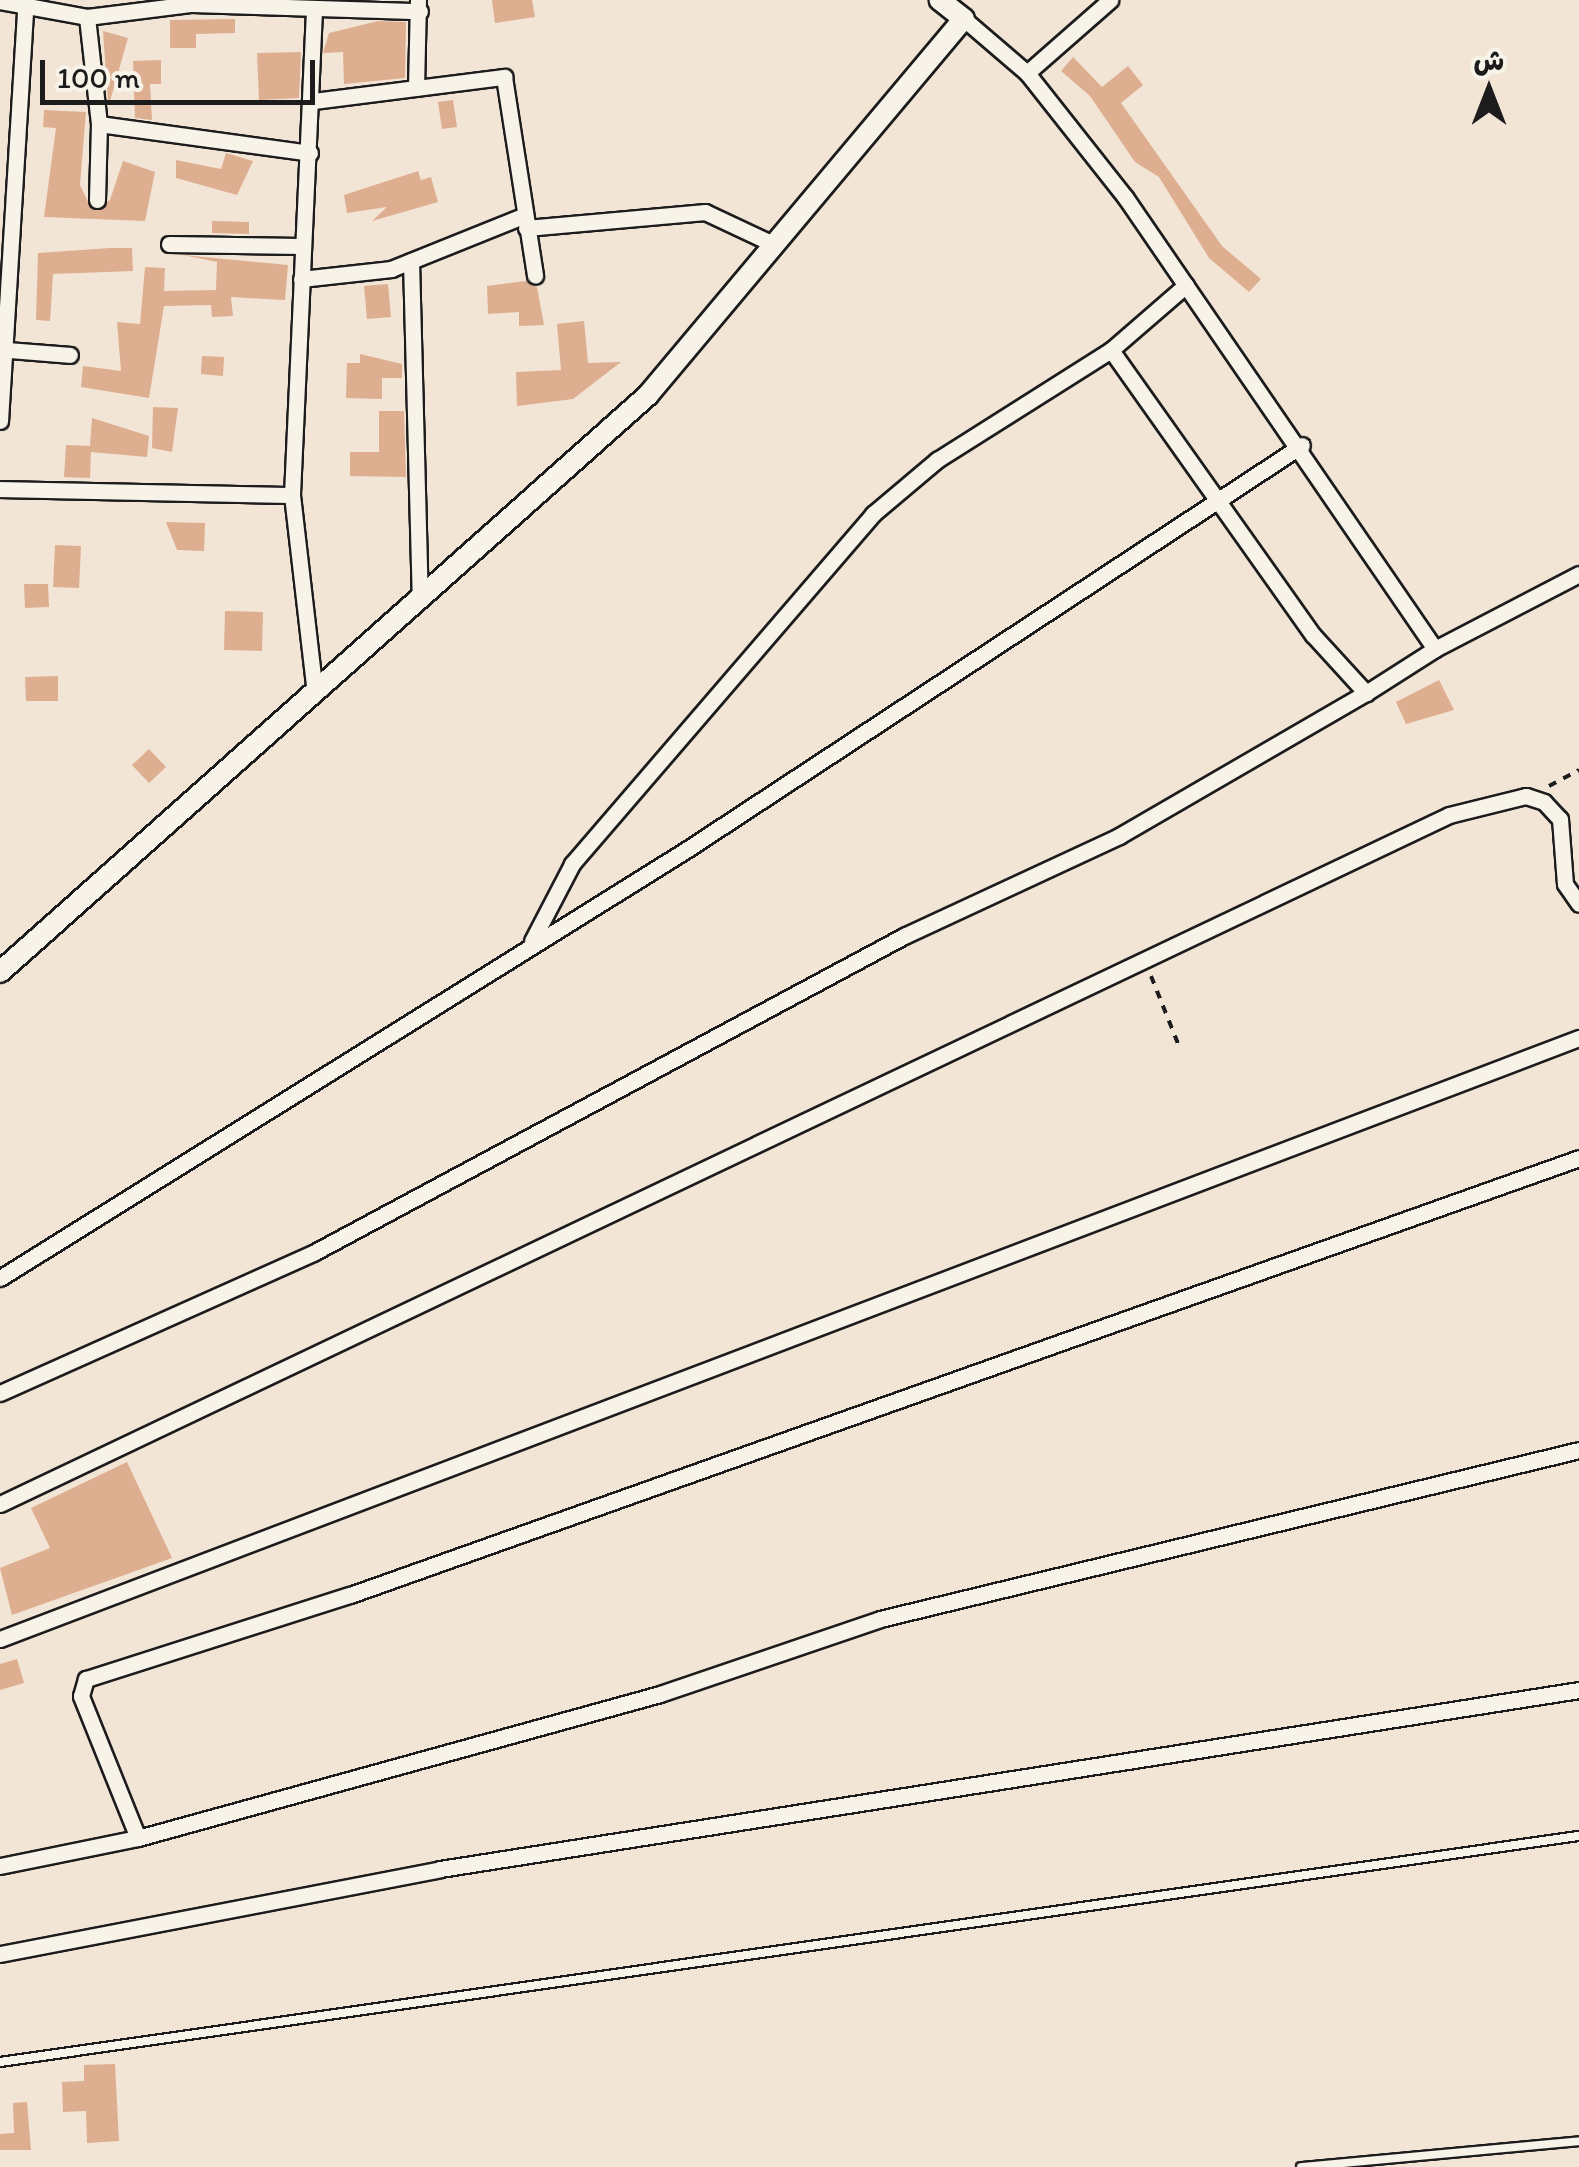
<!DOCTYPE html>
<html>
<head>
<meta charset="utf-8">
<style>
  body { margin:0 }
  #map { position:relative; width:1579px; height:2167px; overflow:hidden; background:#f2e5d6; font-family:Itim,"Playpen Sans Arabic",sans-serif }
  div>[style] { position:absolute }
  .building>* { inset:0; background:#deae90 }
  .path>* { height:4px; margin-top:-2px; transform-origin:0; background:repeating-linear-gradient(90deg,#1c1c1c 0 8px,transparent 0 16px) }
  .roads { filter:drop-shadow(2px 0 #1c1c1c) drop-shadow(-2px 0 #1c1c1c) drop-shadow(0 2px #1c1c1c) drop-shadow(0 -2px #1c1c1c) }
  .service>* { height:8px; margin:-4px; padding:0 4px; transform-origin:4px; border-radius:4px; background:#f7f3e8 }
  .minor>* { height:15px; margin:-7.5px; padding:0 7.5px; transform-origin:7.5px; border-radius:7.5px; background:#f7f3e8 }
  .tertiary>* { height:20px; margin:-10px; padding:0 10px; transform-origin:10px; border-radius:10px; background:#f7f3e8 }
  span { translate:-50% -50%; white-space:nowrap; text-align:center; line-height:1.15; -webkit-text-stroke:8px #f7f3e8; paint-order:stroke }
  .north { position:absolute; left:1439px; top:40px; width:100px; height:100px; -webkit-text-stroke:8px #f7f3e8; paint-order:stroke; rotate:0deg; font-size:28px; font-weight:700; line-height:40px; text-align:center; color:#1c1c1c }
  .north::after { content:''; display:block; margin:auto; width:35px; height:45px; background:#1c1c1c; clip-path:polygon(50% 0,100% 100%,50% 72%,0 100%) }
  .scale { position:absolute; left:40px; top:60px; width:275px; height:45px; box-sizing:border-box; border:5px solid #1c1c1c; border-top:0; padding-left:12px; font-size:30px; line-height:35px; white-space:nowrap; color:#1c1c1c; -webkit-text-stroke:8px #f7f3e8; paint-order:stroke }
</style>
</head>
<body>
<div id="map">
  <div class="building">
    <i style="clip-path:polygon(492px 0,532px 0,535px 17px,495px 23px)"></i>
    <i style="clip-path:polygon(235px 19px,235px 33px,196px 34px,196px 48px,170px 48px,170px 20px)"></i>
    <i style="clip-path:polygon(378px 21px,406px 22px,405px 78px,344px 84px,343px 52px,323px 53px,329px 33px)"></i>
    <i style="clip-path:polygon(103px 31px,128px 38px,110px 101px,108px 101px)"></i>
    <i style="clip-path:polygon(301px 52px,299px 98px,259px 100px,257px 53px)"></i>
    <i style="clip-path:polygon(1073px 57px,1102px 87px,1128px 66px,1143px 85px,1121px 103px,1222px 246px,1261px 279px,1249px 292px,1209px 258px,1159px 177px,1135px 162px,1090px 96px,1061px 71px)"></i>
    <i style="clip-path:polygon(161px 60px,161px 84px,150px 84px,152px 120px,135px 118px,133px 61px)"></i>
    <i style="clip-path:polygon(453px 100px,457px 127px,442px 129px,438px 102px)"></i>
    <i style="clip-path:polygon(44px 110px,86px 112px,80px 185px,92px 210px,110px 200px,123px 161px,155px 172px,145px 221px,44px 217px,56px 128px,43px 127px)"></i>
    <i style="clip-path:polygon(226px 153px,253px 161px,237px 195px,176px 178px,176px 160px,221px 169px)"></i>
    <i style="clip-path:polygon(418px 171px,421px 180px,431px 177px,438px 202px,372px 221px,387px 207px,347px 213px,344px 195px)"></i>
    <i style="clip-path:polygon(212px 221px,249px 222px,249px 234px,212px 233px)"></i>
    <i style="clip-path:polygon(110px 248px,132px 248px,133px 271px,53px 274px,50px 321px,36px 320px,38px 253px)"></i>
    <i style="clip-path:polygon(183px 255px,288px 265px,285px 300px,231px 297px,233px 316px,212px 317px,211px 305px,164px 306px,149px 398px,81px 387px,83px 366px,121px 371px,117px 322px,140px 324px,145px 267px,165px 268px,164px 291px,216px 290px,217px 262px)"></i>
    <i style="clip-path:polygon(525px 281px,537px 287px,544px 325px,519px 326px,519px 312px,488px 314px,487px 286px)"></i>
    <i style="clip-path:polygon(388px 284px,391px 317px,367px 319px,364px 286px)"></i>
    <i style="clip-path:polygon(584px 321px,588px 363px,621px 362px,573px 399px,517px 406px,516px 372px,561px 370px,557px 324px)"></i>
    <i style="clip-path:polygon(360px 354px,402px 364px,402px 378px,382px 378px,382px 399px,346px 398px,347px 363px,360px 363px)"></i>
    <i style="clip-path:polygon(202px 356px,224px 357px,223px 376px,201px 374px)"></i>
    <i style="clip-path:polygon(153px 407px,178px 408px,172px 452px,152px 448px)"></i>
    <i style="clip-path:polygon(379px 411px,404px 411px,406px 477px,350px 476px,350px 452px,379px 452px)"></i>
    <i style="clip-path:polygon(92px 418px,149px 436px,147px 457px,91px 452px,90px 478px,64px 477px,66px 445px,90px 446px)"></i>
    <i style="clip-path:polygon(166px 522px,205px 523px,204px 551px,177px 550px)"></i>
    <i style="clip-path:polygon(55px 545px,81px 546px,79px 588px,53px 587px)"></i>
    <i style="clip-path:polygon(24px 584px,48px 584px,49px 607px,25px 608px)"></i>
    <i style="clip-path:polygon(225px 611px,263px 612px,262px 651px,224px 650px)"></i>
    <i style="clip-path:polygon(58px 676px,58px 701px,26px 701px,25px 677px)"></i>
    <i style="clip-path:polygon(1439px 680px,1454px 710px,1406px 724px,1396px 702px)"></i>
    <i style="clip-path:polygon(149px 749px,166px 767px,149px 783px,132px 765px)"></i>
    <i style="clip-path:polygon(127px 1462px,172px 1558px,12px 1615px,0 1568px,50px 1548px,31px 1508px)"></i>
    <i style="clip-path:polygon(17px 1659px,24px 1683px,0 1690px,0 1664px)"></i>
    <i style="clip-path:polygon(115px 2064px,119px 2141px,87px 2143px,86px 2111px,63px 2112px,62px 2082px,84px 2081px,84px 2065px)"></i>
    <i style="clip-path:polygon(27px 2102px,31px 2150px,0 2150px,0 2134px,14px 2133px,13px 2103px)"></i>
  </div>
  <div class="path">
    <i style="left:1549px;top:786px;width:34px;rotate:-28deg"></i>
    <i style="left:1151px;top:976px;width:75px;rotate:68.2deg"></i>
  </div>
  <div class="roads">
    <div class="service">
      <i style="left:0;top:2062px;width:1595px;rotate:-8.15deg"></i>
      <i style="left:1301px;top:2167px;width:279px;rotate:-5.3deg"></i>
    </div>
    <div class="minor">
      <i style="left:0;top:1px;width:88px;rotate:10.4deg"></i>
      <i style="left:87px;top:17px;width:106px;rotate:-7.1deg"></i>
      <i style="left:192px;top:4px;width:228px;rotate:1.8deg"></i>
      <i style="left:314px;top:10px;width:485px;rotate:92.6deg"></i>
      <i style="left:292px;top:495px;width:192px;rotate:83.4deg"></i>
      <i style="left:87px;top:17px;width:108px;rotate:83.6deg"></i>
      <i style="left:99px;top:124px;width:213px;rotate:7.8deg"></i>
      <i style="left:1027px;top:73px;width:111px;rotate:-41.3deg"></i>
      <i style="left:416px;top:88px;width:88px;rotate:-88.7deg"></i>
      <i style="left:313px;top:101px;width:193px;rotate:-7.2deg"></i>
      <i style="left:504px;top:77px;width:201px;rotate:81.1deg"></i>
      <i style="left:97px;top:200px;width:76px;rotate:-88.5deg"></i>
      <i style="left:526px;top:228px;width:180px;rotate:-5.1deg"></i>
      <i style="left:705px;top:212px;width:77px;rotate:25.2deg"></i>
      <i style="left:169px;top:244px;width:132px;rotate:0.9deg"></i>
      <i style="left:411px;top:261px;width:337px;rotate:88.5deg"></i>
      <i style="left:301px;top:279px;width:91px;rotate:-6.3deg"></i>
      <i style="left:391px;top:269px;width:142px;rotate:-21.9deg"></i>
      <i style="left:8px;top:350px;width:62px;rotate:4.6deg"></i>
      <i style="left:1111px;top:350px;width:99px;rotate:-40.9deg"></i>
      <i style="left:0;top:421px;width:412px;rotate:-86.5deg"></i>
      <i style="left:0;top:489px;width:292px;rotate:1.2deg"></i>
      <i style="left:1435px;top:649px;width:162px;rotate:-27.5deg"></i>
      <i style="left:532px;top:941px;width:87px;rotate:-62.5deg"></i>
      <i style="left:572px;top:864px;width:462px;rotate:-49.3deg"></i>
      <i style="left:873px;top:514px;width:84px;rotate:-40.2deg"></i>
      <i style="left:937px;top:460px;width:206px;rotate:-32.3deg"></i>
      <i style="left:1111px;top:350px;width:349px;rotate:54.7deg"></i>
      <i style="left:1313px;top:635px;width:79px;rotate:47.6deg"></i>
      <i style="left:1366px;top:693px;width:82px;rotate:-32.5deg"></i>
      <i style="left:1435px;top:649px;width:548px;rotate:-124.44deg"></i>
      <i style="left:1125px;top:197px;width:158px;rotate:-128.3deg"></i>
      <i style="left:1027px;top:73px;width:83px;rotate:-139.4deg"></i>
      <i style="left:0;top:1278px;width:809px;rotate:-31.96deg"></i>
      <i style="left:686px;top:850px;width:737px;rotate:-33.32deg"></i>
      <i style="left:0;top:1393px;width:343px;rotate:-24.1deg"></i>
      <i style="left:313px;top:1253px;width:671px;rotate:-28.21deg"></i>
      <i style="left:904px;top:936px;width:237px;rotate:-24.9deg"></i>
      <i style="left:1119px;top:836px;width:285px;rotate:-30.1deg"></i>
      <i style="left:0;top:1504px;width:1604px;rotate:-25.43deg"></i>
      <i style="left:1449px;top:815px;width:79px;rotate:-13.9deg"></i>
      <i style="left:1526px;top:796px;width:19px;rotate:18deg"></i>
      <i style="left:1544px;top:802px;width:23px;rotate:47deg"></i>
      <i style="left:1560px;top:819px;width:65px;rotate:85.6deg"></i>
      <i style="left:1565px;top:884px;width:24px;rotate:55deg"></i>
      <i style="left:0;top:1639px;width:1690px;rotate:-20.84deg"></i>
      <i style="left:138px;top:1838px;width:153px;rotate:-111.9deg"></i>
      <i style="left:81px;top:1696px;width:18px;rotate:-74deg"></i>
      <i style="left:86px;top:1679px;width:277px;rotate:-17.7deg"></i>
      <i style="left:350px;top:1595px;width:1304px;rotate:-19.57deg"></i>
      <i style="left:0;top:1866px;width:141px;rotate:-11.5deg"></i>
      <i style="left:138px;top:1838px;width:541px;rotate:-15.42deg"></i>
      <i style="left:660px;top:1694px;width:232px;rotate:-18.8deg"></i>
      <i style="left:880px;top:1619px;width:719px;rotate:-13.59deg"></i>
      <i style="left:0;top:1954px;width:448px;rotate:-10.9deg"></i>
      <i style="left:440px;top:1869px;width:1153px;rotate:-8.93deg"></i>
    </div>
    <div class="tertiary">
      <i style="left:0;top:972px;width:868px;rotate:-41.68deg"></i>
      <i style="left:648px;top:395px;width:491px;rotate:-50deg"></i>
      <i style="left:964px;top:19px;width:31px;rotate:-142deg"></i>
    </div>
  </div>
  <div class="north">ش</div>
  <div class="scale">100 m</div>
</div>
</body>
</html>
